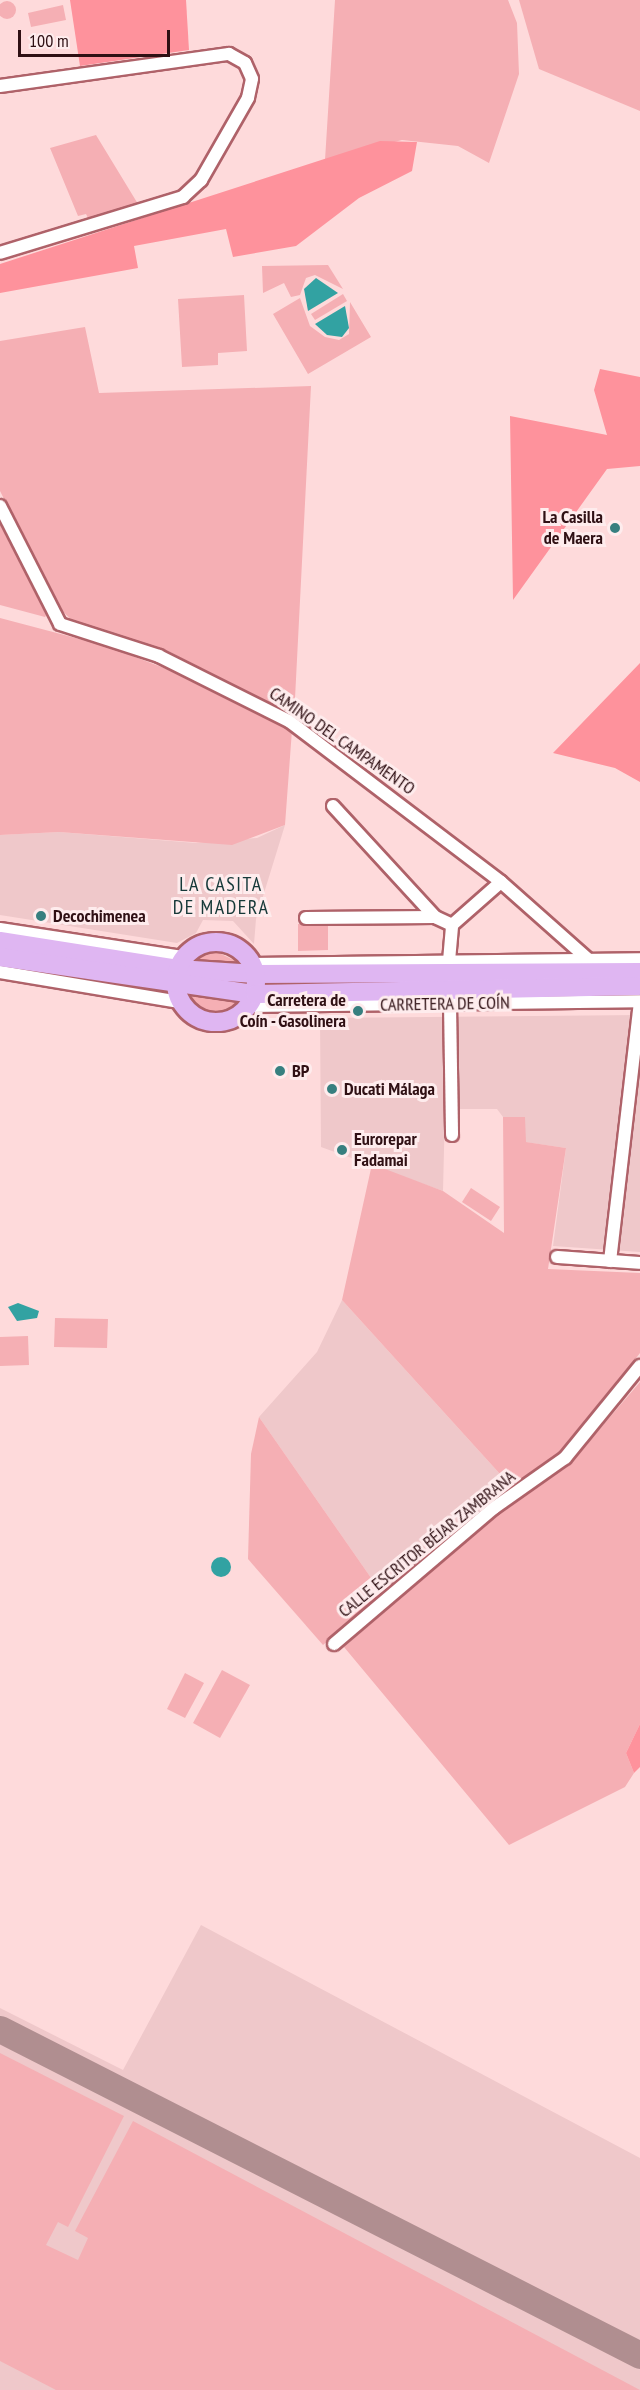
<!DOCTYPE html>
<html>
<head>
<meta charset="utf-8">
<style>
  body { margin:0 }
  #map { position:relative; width:640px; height:2390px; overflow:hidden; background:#fedadb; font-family:"PT Sans Narrow",sans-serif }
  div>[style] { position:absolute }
  .built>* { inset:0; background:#efc8ca }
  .green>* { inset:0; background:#f5afb4 }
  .round { border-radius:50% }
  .forest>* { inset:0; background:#fe929c }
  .water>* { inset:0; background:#32a2a2 }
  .taxiway>* { height:27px; margin:-13.5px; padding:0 13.5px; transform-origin:13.5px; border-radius:13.5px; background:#b08e90 }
  .roads { filter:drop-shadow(2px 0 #af6269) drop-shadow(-2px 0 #af6269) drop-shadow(0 2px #af6269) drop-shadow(0 -2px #af6269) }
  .street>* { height:12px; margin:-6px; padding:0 6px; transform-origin:6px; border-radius:6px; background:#fff }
  .primary>* { height:18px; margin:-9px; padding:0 9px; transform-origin:9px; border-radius:9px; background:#dfb6f2 }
  .primary>.ring { margin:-9px; padding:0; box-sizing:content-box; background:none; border:18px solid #dfb6f2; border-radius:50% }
  .dots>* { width:16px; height:16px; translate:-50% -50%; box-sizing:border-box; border:3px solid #feeced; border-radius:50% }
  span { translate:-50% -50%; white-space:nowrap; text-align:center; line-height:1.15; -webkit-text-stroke:6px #feeced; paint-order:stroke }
  .poi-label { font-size:18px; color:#2f1014; font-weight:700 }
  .right { translate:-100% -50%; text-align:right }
  .left { translate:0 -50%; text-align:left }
  .street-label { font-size:18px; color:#2f1014 }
  .neighbourhood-label { font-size:20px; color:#153838; letter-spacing:1.5px }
  .scale { position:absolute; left:18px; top:30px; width:152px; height:27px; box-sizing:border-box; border:3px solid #2f1014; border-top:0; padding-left:8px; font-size:18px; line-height:21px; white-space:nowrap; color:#2f1014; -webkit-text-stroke:4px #feeced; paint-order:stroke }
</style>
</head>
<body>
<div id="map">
  <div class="built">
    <i style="clip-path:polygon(285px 825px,256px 919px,254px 944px,233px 921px,203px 920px,196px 933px,177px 943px,0 915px,0 835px,59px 832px,196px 843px,257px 838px)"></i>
    <i style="clip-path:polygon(640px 1015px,640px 1252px,553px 1246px,566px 1148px,525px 1142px,524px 1117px,503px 1117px,497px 1109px,445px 1109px,443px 1191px,321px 1147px,320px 1018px)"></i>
    <i style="clip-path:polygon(342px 1300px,511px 1486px,383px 1595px,259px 1417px,317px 1352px)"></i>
    <i style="clip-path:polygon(201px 1925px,640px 2158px,640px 2390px,0 2390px,0 2008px,123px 2070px)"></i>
  </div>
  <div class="green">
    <i style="clip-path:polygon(335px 0,508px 0,517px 23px,519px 74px,489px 163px,458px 146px,402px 140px,325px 160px)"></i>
    <i style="clip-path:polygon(519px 0,640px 0,640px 111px,539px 69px)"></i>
    <i class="round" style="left:-2px;top:1px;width:18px;height:18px"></i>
    <i style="clip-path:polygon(63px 5px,66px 20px,31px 27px,28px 13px)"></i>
    <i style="clip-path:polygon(96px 135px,138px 204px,89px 220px,86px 214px,78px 216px,50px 148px)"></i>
    <i style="clip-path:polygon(328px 265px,343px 289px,315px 275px,306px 278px,300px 295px,291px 297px,284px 283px,263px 293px,262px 266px)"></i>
    <i style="clip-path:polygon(343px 294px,347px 301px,315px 320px,311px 314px)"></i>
    <i style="clip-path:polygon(244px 295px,247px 351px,218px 353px,218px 365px,182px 367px,178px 299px)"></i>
    <i style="clip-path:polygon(300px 298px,310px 326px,325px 337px,339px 340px,349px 334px,350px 302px,371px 337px,308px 374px,273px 314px)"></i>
    <i style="clip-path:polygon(85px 327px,99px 393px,311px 386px,294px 718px,168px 651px,79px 627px,59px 608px,0 491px,0 341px)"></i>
    <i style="clip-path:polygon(0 515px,48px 612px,45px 617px,0 605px)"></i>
    <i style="clip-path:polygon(0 618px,106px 646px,209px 685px,292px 730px,285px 825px,232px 845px,59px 832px,0 835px)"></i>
    <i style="clip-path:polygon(298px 924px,328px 924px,328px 950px,298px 951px)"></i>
    <i style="clip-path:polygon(217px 952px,242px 964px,192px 965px,203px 955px)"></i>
    <i style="clip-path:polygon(188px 994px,242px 999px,227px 1011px,214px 1013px,196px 1005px)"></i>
    <i style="clip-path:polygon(503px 1117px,525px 1117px,526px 1142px,566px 1148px,548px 1269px,640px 1273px,640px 1353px,562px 1454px,511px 1486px,342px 1300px,372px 1164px,443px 1191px,504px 1233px)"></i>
    <i style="clip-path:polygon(471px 1188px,500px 1207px,491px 1221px,462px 1202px)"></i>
    <i style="clip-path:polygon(55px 1318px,108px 1319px,107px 1348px,54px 1347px)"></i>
    <i style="clip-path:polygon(28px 1336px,29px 1365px,0 1366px,0 1337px)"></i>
    <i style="clip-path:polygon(640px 1382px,640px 1724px,626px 1753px,634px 1773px,625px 1787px,509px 1845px,344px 1647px,486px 1523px,574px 1459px)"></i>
    <i style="clip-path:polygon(259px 1417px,383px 1595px,323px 1645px,248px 1559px,251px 1454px)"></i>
    <i style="clip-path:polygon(222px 1670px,250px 1685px,220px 1738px,193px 1723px)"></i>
    <i style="clip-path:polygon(185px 1673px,204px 1683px,185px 1718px,167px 1709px)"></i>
    <i style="clip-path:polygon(0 2053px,124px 2116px,68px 2227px,58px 2222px,46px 2245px,78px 2260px,88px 2238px,75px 2231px,133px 2121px,640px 2390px,56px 2390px,0 2361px)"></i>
  </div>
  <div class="forest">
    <i style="clip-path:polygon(70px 0,186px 0,189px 50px,80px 66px)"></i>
    <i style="clip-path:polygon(380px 141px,417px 142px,412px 171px,359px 198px,296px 246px,233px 257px,226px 229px,134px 246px,138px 268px,0 293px,0 264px)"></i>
    <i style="clip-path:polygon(600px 369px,640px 377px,640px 466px,607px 469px,513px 600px,510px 416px,607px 435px,594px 390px)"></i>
    <i style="clip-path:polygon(640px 663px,640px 782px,615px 768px,553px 753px)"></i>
    <i style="clip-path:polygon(640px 1724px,640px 1767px,634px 1773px,626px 1753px)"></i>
  </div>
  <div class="water">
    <i style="clip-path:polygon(316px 278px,338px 293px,308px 311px,304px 289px)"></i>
    <i style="clip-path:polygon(345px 306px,349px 328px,342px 337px,327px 335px,315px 324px)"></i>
    <i style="clip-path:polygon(18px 1303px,39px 1311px,37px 1318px,17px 1321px,8px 1307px)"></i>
    <i class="round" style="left:211px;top:1557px;width:20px;height:20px"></i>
  </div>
  <div class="taxiway">
    <i style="left:0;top:2029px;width:718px;rotate:26.99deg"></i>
  </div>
  <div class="roads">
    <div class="street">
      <i style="left:0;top:86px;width:231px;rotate:-8deg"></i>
      <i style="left:229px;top:54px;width:18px;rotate:29deg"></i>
      <i style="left:245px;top:63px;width:17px;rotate:66deg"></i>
      <i style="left:252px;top:79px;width:19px;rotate:102deg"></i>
      <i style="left:248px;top:98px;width:95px;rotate:119.8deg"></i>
      <i style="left:201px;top:180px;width:25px;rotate:137deg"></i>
      <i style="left:183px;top:197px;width:191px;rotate:163deg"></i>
      <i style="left:0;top:506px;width:132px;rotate:63deg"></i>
      <i style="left:60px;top:624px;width:104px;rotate:17.9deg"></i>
      <i style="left:159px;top:656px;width:145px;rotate:26.6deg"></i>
      <i style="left:289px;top:721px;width:266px;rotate:37.2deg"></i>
      <i style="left:501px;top:882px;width:118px;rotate:41.6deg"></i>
      <i style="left:333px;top:806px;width:151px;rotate:47.4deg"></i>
      <i style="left:306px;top:918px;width:129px;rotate:-0.4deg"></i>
      <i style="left:435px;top:917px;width:19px;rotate:25deg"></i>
      <i style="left:0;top:929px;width:186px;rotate:8.7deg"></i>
      <i style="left:449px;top:961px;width:36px;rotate:-85deg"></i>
      <i style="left:452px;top:925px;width:65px;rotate:-41.3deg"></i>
      <i style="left:252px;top:964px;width:388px;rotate:-0.7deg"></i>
      <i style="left:0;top:972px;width:182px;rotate:9.5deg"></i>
      <i style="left:450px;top:1004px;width:131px;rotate:89.1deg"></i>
      <i style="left:249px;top:1006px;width:391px;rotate:-0.7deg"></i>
      <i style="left:557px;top:1257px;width:83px;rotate:4.1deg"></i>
      <i style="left:610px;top:1261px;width:260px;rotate:-83.4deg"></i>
      <i style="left:334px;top:1644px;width:210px;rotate:-40.4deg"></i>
      <i style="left:494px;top:1508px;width:87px;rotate:-35.2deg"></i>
      <i style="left:565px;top:1458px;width:119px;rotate:-50.8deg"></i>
    </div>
    <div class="primary">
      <i style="left:0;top:941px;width:180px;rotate:8.9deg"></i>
      <i style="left:178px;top:969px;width:78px;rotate:3.7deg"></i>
      <i style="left:256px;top:974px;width:384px;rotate:-0.3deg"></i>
      <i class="ring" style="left:176px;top:942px;width:62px;height:62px"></i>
      <i style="left:0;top:957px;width:258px;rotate:8.3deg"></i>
      <i style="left:255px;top:994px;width:385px;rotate:-1.2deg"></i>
    </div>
  </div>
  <div class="dots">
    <i style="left:615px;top:528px;background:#377f7f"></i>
    <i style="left:41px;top:916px;background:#377f7f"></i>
    <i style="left:358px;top:1011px;background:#377f7f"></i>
    <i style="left:280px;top:1071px;background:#377f7f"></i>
    <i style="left:332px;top:1089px;background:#377f7f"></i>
    <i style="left:342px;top:1150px;background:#377f7f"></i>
  </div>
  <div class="poi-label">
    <span class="right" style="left:603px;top:528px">La Casilla<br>de Maera</span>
    <span class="left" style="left:53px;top:916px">Decochimenea</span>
    <span class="right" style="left:346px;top:1011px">Carretera de<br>Coín - Gasolinera</span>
    <span class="left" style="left:292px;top:1071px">BP</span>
    <span class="left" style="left:344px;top:1089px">Ducati Málaga</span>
    <span class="left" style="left:354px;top:1150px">Eurorepar<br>Fadamai</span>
  </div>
  <div class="street-label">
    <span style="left:342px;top:741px;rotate:35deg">CAMINO DEL CAMPAMENTO</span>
    <span style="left:445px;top:1004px;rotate:-1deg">CARRETERA DE COÍN</span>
    <span style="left:427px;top:1544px;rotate:-39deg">CALLE ESCRITOR BÉJAR ZAMBRANA</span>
  </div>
  <div class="neighbourhood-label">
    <span style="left:221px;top:896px">LA CASITA<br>DE MADERA</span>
  </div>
  <div class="scale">100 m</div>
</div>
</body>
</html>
